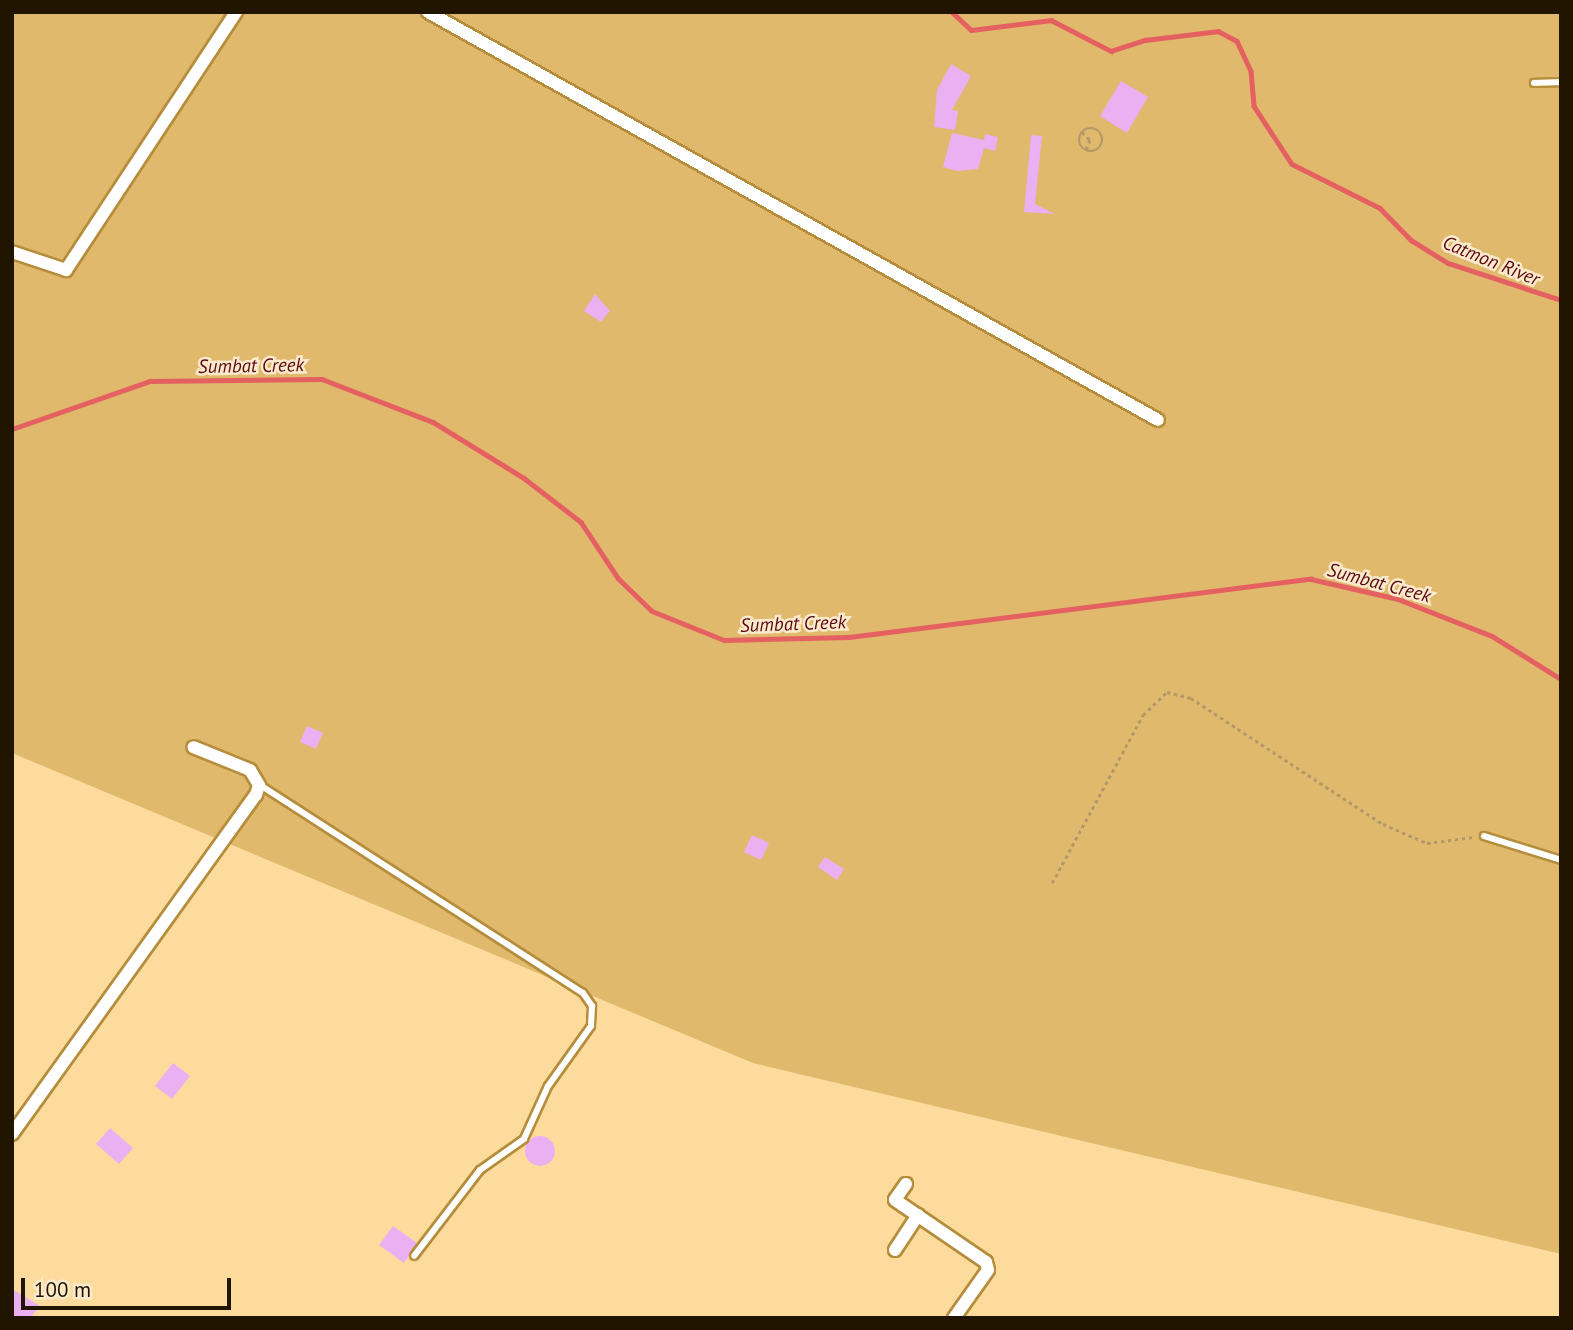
<!DOCTYPE html>
<html>
<head>
<meta charset="utf-8">
<style>
  body { margin:0 }
  #map { position:relative; width:1573px; height:1330px; overflow:hidden; background:#fcdb9c; font-family:"PT Sans",sans-serif }
  div>[style] { position:absolute }
  .green>* { inset:0; background:#e0b96d }
  .stream>* { height:4.5px; margin:-2.25px; padding:0 2.25px; transform-origin:2.25px; border-radius:2.25px; background:#e56060 }
  .building>* { inset:0; background:#ebb0f2 }
  .round { border-radius:50% }
  .path>* { height:2.5px; margin-top:-1.25px; transform-origin:0; background:repeating-linear-gradient(90deg,#b39968 0 3.5px,transparent 0 7px) }
  .path>.ring { margin:-1.25px; padding:0; box-sizing:content-box; background:none; border:2.5px solid #b39968; border-radius:50% }
  .roads { filter:drop-shadow(2px 0 #b58d3b) drop-shadow(-2px 0 #b58d3b) drop-shadow(0 2px #b58d3b) drop-shadow(0 -2px #b58d3b) }
  .lane>* { height:6px; margin:-3px; padding:0 3px; transform-origin:3px; border-radius:3px; background:#fff }
  .street>* { height:12px; margin:-6px; padding:0 6px; transform-origin:6px; border-radius:6px; background:#fff }
  span { translate:-50% -50%; white-space:nowrap; text-align:center; line-height:1.15; -webkit-text-stroke:5px #fbebcc; paint-order:stroke }
  .water-label { font-size:19px; color:#5f0812; font-style:italic }
  .frame { position:absolute; inset:0; border:14px solid #211500; pointer-events:none }
  .scale { position:absolute; left:21px; top:1278px; width:210px; height:32px; box-sizing:border-box; border:4px solid #211500; border-top:0; padding-left:9px; font-size:21px; line-height:24px; white-space:nowrap; color:#211500; -webkit-text-stroke:5px #fbebcc; paint-order:stroke }
</style>
</head>
<body>
<div id="map">
  <div class="green">
    <i style="clip-path:polygon(12px 12px,1561px 12px,1561px 1254px,753px 1063px,12px 753px)"></i>
  </div>
  <div class="stream">
    <i style="left:952px;top:12px;width:26px;rotate:43deg"></i>
    <i style="left:971px;top:30px;width:81px;rotate:-7.1deg"></i>
    <i style="left:1051px;top:20px;width:68px;rotate:27.3deg"></i>
    <i style="left:1111px;top:51px;width:36px;rotate:-18deg"></i>
    <i style="left:1145px;top:40px;width:74px;rotate:-7deg"></i>
    <i style="left:1218px;top:31px;width:21px;rotate:28deg"></i>
    <i style="left:1237px;top:41px;width:33px;rotate:65deg"></i>
    <i style="left:1251px;top:71px;width:35px;rotate:85deg"></i>
    <i style="left:1254px;top:106px;width:69px;rotate:56.8deg"></i>
    <i style="left:1292px;top:164px;width:98px;rotate:26.6deg"></i>
    <i style="left:1380px;top:208px;width:45px;rotate:45.9deg"></i>
    <i style="left:1411px;top:240px;width:44px;rotate:31.9deg"></i>
    <i style="left:1448px;top:263px;width:119px;rotate:18.1deg"></i>
    <i style="left:12px;top:429px;width:146px;rotate:-19.2deg"></i>
    <i style="left:150px;top:381px;width:172px;rotate:-0.7deg"></i>
    <i style="left:322px;top:379px;width:119px;rotate:21.2deg"></i>
    <i style="left:433px;top:422px;width:107px;rotate:31.6deg"></i>
    <i style="left:524px;top:478px;width:72px;rotate:37.7deg"></i>
    <i style="left:581px;top:522px;width:67px;rotate:56.5deg"></i>
    <i style="left:618px;top:578px;width:47px;rotate:44.1deg"></i>
    <i style="left:652px;top:611px;width:78px;rotate:21.9deg"></i>
    <i style="left:724px;top:640px;width:125px;rotate:-1.4deg"></i>
    <i style="left:849px;top:637px;width:466px;rotate:-7.2deg"></i>
    <i style="left:1311px;top:579px;width:89px;rotate:12.9deg"></i>
    <i style="left:1398px;top:599px;width:101px;rotate:21.5deg"></i>
    <i style="left:1492px;top:636px;width:81px;rotate:31.9deg"></i>
  </div>
  <div class="building">
    <i style="clip-path:polygon(951px 64px,971px 76px,952px 110px,958px 111px,955px 130px,934px 127px,937px 90px)"></i>
    <i style="clip-path:polygon(1121px 81px,1148px 97px,1127px 133px,1100px 116px)"></i>
    <i style="clip-path:polygon(952px 133px,984px 140px,985px 134px,998px 137px,995px 151px,984px 148px,978px 169px,957px 171px,943px 167px)"></i>
    <i style="clip-path:polygon(1031px 135px,1042px 136px,1035px 204px,1055px 214px,1024px 212px)"></i>
    <i style="clip-path:polygon(595px 294px,610px 311px,601px 322px,584px 311px)"></i>
    <i style="clip-path:polygon(307px 726px,323px 733px,316px 749px,300px 742px)"></i>
    <i style="clip-path:polygon(752px 835px,769px 843px,761px 860px,744px 852px)"></i>
    <i style="clip-path:polygon(825px 857px,844px 869px,837px 880px,818px 867px)"></i>
    <i style="clip-path:polygon(173px 1063px,190px 1076px,172px 1099px,155px 1086px)"></i>
    <i style="clip-path:polygon(110px 1128px,133px 1148px,119px 1164px,96px 1144px)"></i>
    <i class="round" style="left:525px;top:1136px;width:30px;height:30px"></i>
    <i style="clip-path:polygon(393px 1226px,417px 1243px,404px 1263px,379px 1245px)"></i>
    <i style="clip-path:polygon(12px 1289px,40px 1306px,30px 1318px,12px 1318px)"></i>
  </div>
  <div class="path">
    <i class="ring" style="left:1079px;top:128px;width:21.5px;height:21.5px"></i>
    <i style="left:1082px;top:132px;width:11px;rotate:45deg"></i>
    <i style="left:1090px;top:140px;width:12px;rotate:110deg"></i>
    <i style="left:1052px;top:883px;width:191px;rotate:-61.6deg"></i>
    <i style="left:1143px;top:715px;width:33px;rotate:-44deg"></i>
    <i style="left:1167px;top:692px;width:25px;rotate:14deg"></i>
    <i style="left:1191px;top:698px;width:230px;rotate:33.3deg"></i>
    <i style="left:1383px;top:824px;width:48px;rotate:23.4deg"></i>
    <i style="left:1427px;top:843px;width:47px;rotate:-7.3deg"></i>
  </div>
  <div class="roads">
    <div class="lane">
      <i style="left:1534px;top:83px;width:27px;rotate:-2deg"></i>
      <i style="left:260px;top:785px;width:384px;rotate:32.8deg"></i>
      <i style="left:583px;top:993px;width:16px;rotate:55deg"></i>
      <i style="left:592px;top:1006px;width:20px;rotate:93deg"></i>
      <i style="left:591px;top:1026px;width:74px;rotate:125.6deg"></i>
      <i style="left:548px;top:1086px;width:58px;rotate:114.4deg"></i>
      <i style="left:524px;top:1139px;width:54px;rotate:144.8deg"></i>
      <i style="left:480px;top:1170px;width:108px;rotate:127.5deg"></i>
      <i style="left:1484px;top:836px;width:81px;rotate:17.3deg"></i>
    </div>
    <div class="street">
      <i style="left:428px;top:12px;width:836px;rotate:29.2deg"></i>
      <i style="left:12px;top:252px;width:57px;rotate:18.4deg"></i>
      <i style="left:66px;top:270px;width:309px;rotate:-56.6deg"></i>
      <i style="left:12px;top:1134px;width:418px;rotate:-54.3deg"></i>
      <i style="left:256px;top:795px;width:10px;rotate:-73deg"></i>
      <i style="left:259px;top:785px;width:17px;rotate:-121deg"></i>
      <i style="left:250px;top:770px;width:61px;rotate:-158deg"></i>
      <i style="left:906px;top:1184px;width:19px;rotate:125deg"></i>
      <i style="left:895px;top:1200px;width:110px;rotate:34.3deg"></i>
      <i style="left:986px;top:1262px;width:8px;rotate:76deg"></i>
      <i style="left:988px;top:1270px;width:59px;rotate:125.3deg"></i>
      <i style="left:895px;top:1250px;width:42px;rotate:-56.7deg"></i>
    </div>
  </div>
  <div class="water-label">
    <span style="left:1491px;top:261px;rotate:22deg">Catmon River</span>
    <span style="left:251px;top:366px;rotate:-1deg">Sumbat Creek</span>
    <span style="left:1379px;top:583px;rotate:15deg">Sumbat Creek</span>
    <span style="left:793px;top:624px;rotate:-2deg">Sumbat Creek</span>
  </div>
  <div class="frame"></div>
  <div class="scale">100 m</div>
</div>
</body>
</html>
